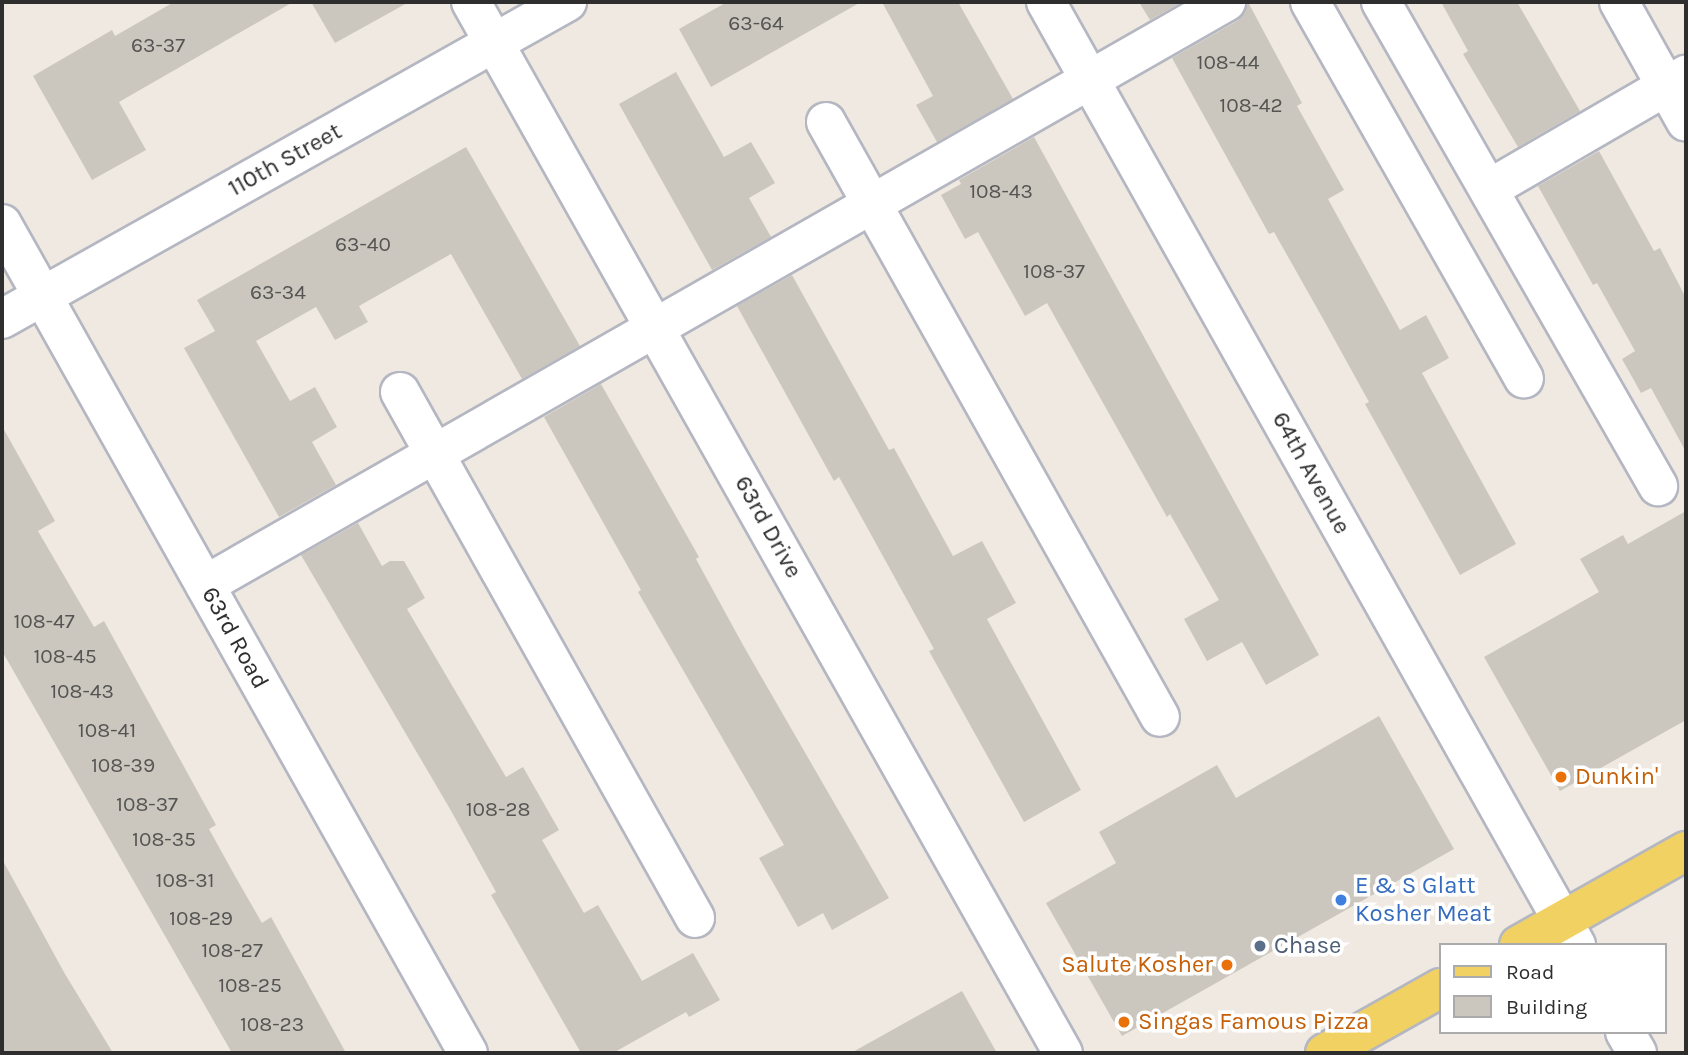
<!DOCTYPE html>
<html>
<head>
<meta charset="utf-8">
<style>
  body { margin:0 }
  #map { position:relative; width:1688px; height:1055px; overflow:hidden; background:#efe9e1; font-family:Karla,sans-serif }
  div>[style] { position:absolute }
  .building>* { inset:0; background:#cbc7bf }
  .roads { filter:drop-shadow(2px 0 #b4b7c1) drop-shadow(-2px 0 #b4b7c1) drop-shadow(0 2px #b4b7c1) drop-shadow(0 -2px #b4b7c1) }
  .minor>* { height:38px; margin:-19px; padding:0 19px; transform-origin:19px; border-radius:19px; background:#fff }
  .major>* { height:38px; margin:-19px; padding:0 19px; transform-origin:19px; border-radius:19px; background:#f2d163 }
  .dots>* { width:19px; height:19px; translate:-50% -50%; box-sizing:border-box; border:4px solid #fff; border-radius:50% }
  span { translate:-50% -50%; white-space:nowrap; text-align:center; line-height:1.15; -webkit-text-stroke:7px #fff; paint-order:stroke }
  .number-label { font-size:21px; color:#555452 }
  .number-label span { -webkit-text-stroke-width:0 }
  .street-label { font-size:24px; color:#2e2e2e }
  .food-label { font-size:24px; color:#c56008 }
  .left { translate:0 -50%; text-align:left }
  .right { translate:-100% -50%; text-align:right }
  .shop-label { font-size:24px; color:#366cbe }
  .service-label { font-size:24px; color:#4e5e75 }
  .frame { position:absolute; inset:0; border:4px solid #2e2e2e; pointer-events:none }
  .legend { position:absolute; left:1439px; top:943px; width:228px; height:91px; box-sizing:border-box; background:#fff; border:2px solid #ababab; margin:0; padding:9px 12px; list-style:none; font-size:21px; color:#2e2e2e }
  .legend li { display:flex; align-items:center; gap:14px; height:35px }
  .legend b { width:35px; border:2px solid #ababab }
</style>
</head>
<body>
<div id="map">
  <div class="building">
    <i style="clip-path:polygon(174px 2px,293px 2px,119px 102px,146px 150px,92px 180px,33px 76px,112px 30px,115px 36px)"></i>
    <i style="clip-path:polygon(311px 2px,409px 2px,335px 43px)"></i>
    <i style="clip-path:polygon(727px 2px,861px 2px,711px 87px,679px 29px)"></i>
    <i style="clip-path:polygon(882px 2px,958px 2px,1013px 99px,937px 142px,916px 105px,933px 96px)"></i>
    <i style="clip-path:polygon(1139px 2px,1182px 2px,1150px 20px)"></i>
    <i style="clip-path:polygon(1248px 2px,1302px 103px,1297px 106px,1344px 190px,1328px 199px,1400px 330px,1426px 315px,1449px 358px,1422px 373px,1516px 544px,1460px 575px,1365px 404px,1369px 402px,1322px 317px,1274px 232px,1269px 234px,1172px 58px,1237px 21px,1244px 14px)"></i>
    <i style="clip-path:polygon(1441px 2px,1517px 2px,1580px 111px,1518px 147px,1463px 54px,1468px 51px)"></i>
    <i style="clip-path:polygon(676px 72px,724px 157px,751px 142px,775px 183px,749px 198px,771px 237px,712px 270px,619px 104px)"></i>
    <i style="clip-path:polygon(1034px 137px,1319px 655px,1266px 685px,1242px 642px,1207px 661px,1184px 619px,1219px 600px,1170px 514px,1167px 517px,1047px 303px,1025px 316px,978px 232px,965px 239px,941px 195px,961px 184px,959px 180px)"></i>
    <i style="clip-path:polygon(466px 147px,580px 346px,522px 379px,451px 254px,359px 306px,368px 322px,335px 340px,316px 307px,256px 341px,290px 401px,315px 387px,337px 427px,312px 442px,336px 485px,279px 517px,184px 348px,215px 331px,197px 300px)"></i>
    <i style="clip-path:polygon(1599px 151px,1654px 251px,1660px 248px,1686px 298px,1686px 452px,1651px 388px,1641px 393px,1622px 359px,1635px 351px,1597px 283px,1593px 285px,1538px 186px)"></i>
    <i style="clip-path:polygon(792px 275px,889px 450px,894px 448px,953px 556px,982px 541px,1016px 603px,987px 619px,1081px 790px,1024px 822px,929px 651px,934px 649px,863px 520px,839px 477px,834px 481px,737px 306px)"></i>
    <i style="clip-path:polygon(601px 384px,699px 557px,696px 559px,743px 645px,889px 898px,832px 930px,823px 913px,798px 927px,759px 858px,784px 845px,638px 592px,641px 590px,544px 417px)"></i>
    <i style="clip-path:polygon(2px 426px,55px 521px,38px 531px,94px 627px,104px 621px,216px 825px,209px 829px,235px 876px,262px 923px,271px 917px,346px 1053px,232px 1053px,2px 651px)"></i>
    <i style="clip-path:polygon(1686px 511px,1686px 720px,1560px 791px,1484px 657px,1599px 592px,1580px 559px,1623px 535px,1628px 544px)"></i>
    <i style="clip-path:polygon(358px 523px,382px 566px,390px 561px,404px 561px,425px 598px,407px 609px,506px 777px,523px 767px,559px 830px,542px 840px,584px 913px,598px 905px,642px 981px,693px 953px,720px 1000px,689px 1017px,686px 1012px,613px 1053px,581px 1053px,491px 895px,496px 892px,450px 809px,301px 555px)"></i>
    <i style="clip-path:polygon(1379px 716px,1454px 849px,1122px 1036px,1046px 903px,1116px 863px,1099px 832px,1217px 765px,1236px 798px)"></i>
    <i style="clip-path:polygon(2px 859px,65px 974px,113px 1053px,2px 1053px)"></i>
    <i style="clip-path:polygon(962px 991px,997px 1053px,851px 1053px)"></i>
  </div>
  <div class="roads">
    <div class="minor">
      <i style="left:471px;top:2px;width:1206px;rotate:60.61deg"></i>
      <i style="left:1046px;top:2px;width:1082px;rotate:60.66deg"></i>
      <i style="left:1310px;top:2px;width:433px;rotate:60.4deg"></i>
      <i style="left:1381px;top:2px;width:558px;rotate:60.22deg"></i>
      <i style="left:1619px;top:2px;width:137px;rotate:60.8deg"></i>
      <i style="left:826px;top:122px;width:682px;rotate:60.69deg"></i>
      <i style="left:1489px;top:189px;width:228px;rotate:-30.1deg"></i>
      <i style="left:2px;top:224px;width:951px;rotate:60.66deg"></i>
      <i style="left:2px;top:319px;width:648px;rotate:-29.3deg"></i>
      <i style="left:400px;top:392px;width:603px;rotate:60.71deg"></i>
      <i style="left:205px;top:585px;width:1176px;rotate:-29.73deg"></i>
      <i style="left:1625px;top:1032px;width:24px;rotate:60deg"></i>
    </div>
    <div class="major">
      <i style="left:1519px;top:945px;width:192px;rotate:-29.4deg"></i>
      <i style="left:1325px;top:1053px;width:133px;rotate:-29.3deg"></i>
    </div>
  </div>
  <div class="dots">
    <i style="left:1561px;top:777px;background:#e8710a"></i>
    <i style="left:1341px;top:900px;background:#3f7fe0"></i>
    <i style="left:1260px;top:946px;background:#5c6f8a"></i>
    <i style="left:1227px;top:965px;background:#e8710a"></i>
    <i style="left:1124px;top:1022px;background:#e8710a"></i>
  </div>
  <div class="number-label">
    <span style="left:756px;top:23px">63-64</span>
    <span style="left:158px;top:45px">63-37</span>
    <span style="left:1228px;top:62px">108-44</span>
    <span style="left:1251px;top:105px">108-42</span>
    <span style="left:1001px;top:191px">108-43</span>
    <span style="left:363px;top:244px">63-40</span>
    <span style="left:1054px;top:271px">108-37</span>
    <span style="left:278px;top:292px">63-34</span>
    <span style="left:44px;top:621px">108-47</span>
    <span style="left:65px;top:656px">108-45</span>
    <span style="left:82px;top:691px">108-43</span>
    <span style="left:107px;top:730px">108-41</span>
    <span style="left:123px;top:765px">108-39</span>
    <span style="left:147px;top:804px">108-37</span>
    <span style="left:498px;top:809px">108-28</span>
    <span style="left:164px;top:839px">108-35</span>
    <span style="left:185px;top:880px">108-31</span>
    <span style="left:201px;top:918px">108-29</span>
    <span style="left:232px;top:950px">108-27</span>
    <span style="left:250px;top:985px">108-25</span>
    <span style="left:272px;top:1024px">108-23</span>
  </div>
  <div class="street-label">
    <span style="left:285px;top:160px;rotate:-29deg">110th Street</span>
    <span style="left:1311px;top:473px;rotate:61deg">64th Avenue</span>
    <span style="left:768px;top:527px;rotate:61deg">63rd Drive</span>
    <span style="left:235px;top:638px;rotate:61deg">63rd Road</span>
  </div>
  <div class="food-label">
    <span class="left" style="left:1575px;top:777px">Dunkin'</span>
    <span class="right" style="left:1213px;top:965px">Salute Kosher</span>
    <span class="left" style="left:1138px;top:1022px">Singas Famous Pizza</span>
  </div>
  <div class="shop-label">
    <span class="left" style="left:1355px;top:900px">E &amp; S Glatt<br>Kosher Meat</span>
  </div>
  <div class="service-label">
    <span class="left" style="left:1274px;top:946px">Chase</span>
  </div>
  <div class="frame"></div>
  <ul class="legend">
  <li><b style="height:9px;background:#f2d163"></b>Road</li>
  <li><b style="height:19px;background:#cbc7bf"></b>Building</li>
  </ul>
</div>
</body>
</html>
